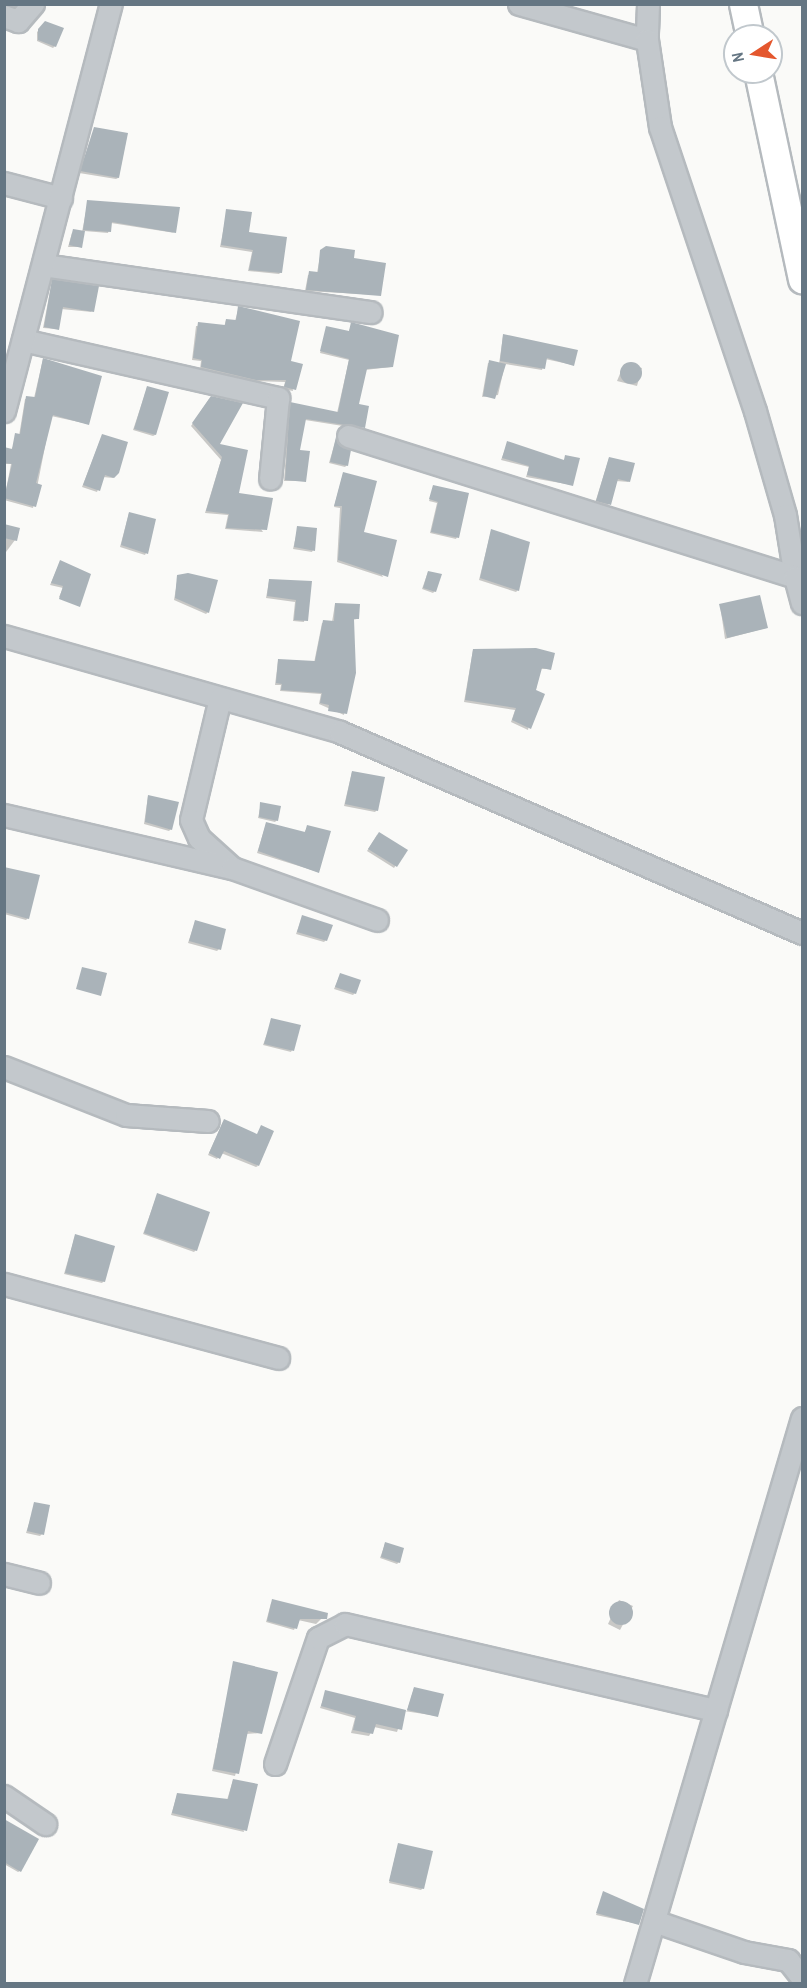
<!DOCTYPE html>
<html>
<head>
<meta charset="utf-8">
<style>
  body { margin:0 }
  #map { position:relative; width:807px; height:1988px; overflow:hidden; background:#fafaf8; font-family:"Archivo Narrow",sans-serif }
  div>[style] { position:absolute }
  .shadow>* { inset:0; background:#0003 }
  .building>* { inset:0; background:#aab3b9 }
  .round { border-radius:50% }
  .roads { filter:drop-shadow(2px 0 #b5babe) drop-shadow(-2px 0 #b5babe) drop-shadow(0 2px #b5babe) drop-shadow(0 -2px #b5babe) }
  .minor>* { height:21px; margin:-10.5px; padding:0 10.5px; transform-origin:10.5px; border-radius:10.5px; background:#c3c8cc }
  .major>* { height:27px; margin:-13.5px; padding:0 13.5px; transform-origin:13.5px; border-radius:13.5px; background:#fff }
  span { translate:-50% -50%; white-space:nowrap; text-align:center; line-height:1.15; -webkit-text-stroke:6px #fff; paint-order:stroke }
  .frame { position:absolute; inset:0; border:6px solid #657683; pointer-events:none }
  .north { position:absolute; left:723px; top:24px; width:60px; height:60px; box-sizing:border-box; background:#fff; border:2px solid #c1c8cd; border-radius:50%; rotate:258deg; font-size:16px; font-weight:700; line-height:24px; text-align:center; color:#657683 }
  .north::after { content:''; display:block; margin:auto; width:21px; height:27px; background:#e4572e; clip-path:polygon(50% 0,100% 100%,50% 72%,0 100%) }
</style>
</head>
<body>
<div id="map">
  <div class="shadow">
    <i style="clip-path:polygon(46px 23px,55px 46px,53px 48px,37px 41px,37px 32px)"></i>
    <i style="clip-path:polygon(95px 128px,118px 178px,116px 179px,79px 173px)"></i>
    <i style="clip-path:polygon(88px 201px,175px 233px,111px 223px,108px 233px,84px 231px,81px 247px,68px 247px,72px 233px,82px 232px)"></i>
    <i style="clip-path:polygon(227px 211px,281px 272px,279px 274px,248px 271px,252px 252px,220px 247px)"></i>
    <i style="clip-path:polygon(321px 251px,352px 259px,379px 295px,305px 291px,308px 275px,317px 273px)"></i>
    <i style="clip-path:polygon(52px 281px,92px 312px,61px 309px,57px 329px,43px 328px)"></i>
    <i style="clip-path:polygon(239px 307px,289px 362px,293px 391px,283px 389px,285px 382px,253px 381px,200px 369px,201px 361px,192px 360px,196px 326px,224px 327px,226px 320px,235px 321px)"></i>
    <i style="clip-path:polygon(352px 324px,391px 367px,365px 370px,357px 405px,362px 429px,305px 420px,298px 452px,305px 481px,284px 481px,289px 405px,337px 413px,349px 360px,320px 353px,327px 327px,348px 333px)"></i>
    <i style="clip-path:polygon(503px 336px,573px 365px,545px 359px,542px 370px,505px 364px,498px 395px,482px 397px,488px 363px,499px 364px)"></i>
    <i style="clip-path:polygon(43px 359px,88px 424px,51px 416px,33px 508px,4px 500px,11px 464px,4px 464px,4px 449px,11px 450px,19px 436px,25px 399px,34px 398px)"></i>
    <i style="clip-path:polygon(624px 364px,642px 368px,637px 386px,617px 381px)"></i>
    <i style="clip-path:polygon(147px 388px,155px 435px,153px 436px,133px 430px)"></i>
    <i style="clip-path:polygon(209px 399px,218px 445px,237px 494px,263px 532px,225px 529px,228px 515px,205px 513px,221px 460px,191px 426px)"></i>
    <i style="clip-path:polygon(101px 438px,126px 443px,113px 478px,103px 477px,97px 492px,82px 487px)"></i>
    <i style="clip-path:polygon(336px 439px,347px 465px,345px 467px,329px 463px)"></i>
    <i style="clip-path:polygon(508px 442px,563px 461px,566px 457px,572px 485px,526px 477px,529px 467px,501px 460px)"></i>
    <i style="clip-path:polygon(609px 458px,629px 482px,616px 481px,608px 506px,595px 503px)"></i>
    <i style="clip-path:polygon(343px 474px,362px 533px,383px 577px,337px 562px,340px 508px,334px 507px)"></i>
    <i style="clip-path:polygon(434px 486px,457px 537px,456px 539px,430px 533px,437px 503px,429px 501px)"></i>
    <i style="clip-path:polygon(129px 513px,146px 553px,145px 555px,120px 547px)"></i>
    <i style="clip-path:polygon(4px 526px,15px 540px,6px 552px,4px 552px)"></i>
    <i style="clip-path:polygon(298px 527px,313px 550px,312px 552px,293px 549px)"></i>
    <i style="clip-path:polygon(491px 531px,518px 590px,516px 592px,479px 580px)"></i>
    <i style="clip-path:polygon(60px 562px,79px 605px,59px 597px,63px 588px,50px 585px)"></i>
    <i style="clip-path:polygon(428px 572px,435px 591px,433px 593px,422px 589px)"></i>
    <i style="clip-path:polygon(178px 576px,208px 612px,206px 614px,174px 600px)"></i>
    <i style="clip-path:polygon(269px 581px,310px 582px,304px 622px,293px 621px,295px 602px,266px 598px)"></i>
    <i style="clip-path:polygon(335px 604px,357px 619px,352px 620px,344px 715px,319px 704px,321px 694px,280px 691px,281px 685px,275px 685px,278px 661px,314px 663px,322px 623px,332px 622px)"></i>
    <i style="clip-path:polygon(720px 605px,766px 628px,725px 639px)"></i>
    <i style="clip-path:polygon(473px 650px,550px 669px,540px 669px,528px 730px,511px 722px,515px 710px,464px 702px)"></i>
    <i style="clip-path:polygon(352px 772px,377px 810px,375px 812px,344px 806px)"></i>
    <i style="clip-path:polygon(148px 796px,171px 829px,169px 831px,144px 824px)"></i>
    <i style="clip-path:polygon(261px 804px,277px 820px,275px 822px,258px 818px)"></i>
    <i style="clip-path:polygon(266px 824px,304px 833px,308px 826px,318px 872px,257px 853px)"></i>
    <i style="clip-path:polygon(377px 835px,406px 850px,394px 868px,367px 851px)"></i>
    <i style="clip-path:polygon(4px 868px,28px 918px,26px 920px,4px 914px)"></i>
    <i style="clip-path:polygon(302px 917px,326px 940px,324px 942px,296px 934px)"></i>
    <i style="clip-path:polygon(195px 922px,219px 949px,217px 951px,188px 943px)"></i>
    <i style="clip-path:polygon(340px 975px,355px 993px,353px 995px,334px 989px)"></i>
    <i style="clip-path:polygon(272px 1020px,292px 1050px,291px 1052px,263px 1045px)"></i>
    <i style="clip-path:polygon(223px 1122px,258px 1166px,256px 1167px,221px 1153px,217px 1159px,208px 1155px)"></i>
    <i style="clip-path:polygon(157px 1195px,196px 1250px,194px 1252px,143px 1234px)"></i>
    <i style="clip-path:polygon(75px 1236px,104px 1281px,102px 1283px,64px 1274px)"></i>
    <i style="clip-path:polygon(35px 1504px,42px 1534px,40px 1536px,26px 1533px)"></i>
    <i style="clip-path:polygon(385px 1544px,399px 1562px,397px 1564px,380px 1558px)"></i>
    <i style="clip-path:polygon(619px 1600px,633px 1606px,620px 1630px,608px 1624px)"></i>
    <i style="clip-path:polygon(271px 1603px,273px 1601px,326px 1614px,316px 1624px,298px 1620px,294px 1630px,266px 1622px)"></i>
    <i style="clip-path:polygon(234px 1663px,261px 1733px,246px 1734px,235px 1776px,212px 1771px)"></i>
    <i style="clip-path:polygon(414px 1688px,437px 1716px,404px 1711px,397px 1732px,374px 1727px,369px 1736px,351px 1733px,355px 1718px,320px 1708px,326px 1692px,407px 1711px)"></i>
    <i style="clip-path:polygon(233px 1780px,244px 1832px,171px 1815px,177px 1795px,227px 1800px)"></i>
    <i style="clip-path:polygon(4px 1821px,20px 1871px,18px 1872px,4px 1864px)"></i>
    <i style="clip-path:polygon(398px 1845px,423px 1888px,421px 1890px,389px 1883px)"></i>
    <i style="clip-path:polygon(603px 1893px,638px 1924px,596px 1915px)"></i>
  </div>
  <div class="building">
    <i style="clip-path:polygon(45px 21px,64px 28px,56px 47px,38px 40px,38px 29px)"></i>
    <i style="clip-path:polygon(94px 127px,128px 133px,119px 178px,80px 171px)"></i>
    <i style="clip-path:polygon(87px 200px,180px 207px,176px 233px,112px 222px,111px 232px,83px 230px)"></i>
    <i style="clip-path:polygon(226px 209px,252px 212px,249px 232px,287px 237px,282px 273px,249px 270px,253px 250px,221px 245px)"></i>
    <i style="clip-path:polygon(73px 229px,85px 231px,82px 248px,69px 245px)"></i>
    <i style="clip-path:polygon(326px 246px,355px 250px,354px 258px,386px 263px,381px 296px,306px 290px,309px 271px,318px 272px,320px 250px)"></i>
    <i style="clip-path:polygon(52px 279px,99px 286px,94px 312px,63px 307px,59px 330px,44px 327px)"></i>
    <i style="clip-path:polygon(238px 306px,300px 321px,291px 361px,303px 364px,296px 390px,284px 387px,286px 380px,256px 380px,201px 367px,202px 360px,193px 358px,198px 322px,225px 325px,226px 319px,236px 320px)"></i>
    <i style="clip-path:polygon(351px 322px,399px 335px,393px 367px,367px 369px,359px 404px,369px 406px,365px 428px,306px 419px,300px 450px,310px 451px,306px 482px,285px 480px,290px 402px,338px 412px,349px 359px,320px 351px,326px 326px,349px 331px)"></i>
    <i style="clip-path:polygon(503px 334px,578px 350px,574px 366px,547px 358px,545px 369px,500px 361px)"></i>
    <i style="clip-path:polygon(43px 358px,102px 376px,89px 425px,53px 415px,36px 483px,42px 485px,36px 507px,4px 498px,12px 464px,4px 463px,4px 447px,12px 449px,15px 433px,20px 434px,26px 396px,35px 397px)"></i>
    <i style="clip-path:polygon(489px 360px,506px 364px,495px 399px,483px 396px)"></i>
    <i class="round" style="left:620px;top:362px;width:22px;height:22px"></i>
    <i style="clip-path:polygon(147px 386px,169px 392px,156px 435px,134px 429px)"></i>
    <i style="clip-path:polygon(211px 396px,243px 403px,220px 444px,248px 450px,239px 493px,273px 498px,267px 530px,226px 528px,229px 514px,206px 511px,222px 457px,192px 423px)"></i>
    <i style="clip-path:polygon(102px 434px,128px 442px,119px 473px,114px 478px,105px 475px,100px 491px,83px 485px)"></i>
    <i style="clip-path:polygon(336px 437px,351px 450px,348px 466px,330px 462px)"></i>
    <i style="clip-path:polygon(507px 441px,564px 460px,565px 455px,580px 458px,573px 486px,527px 475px,529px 466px,502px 458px)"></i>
    <i style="clip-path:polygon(609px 457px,635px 463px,630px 482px,618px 479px,611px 505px,596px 501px)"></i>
    <i style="clip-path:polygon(343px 472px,377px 481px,364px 532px,397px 540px,388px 577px,338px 560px,342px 506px,334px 506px)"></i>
    <i style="clip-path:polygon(433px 485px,469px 493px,459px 538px,431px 532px,438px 502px,429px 499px)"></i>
    <i style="clip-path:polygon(129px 512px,156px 519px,148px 554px,121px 545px)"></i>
    <i style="clip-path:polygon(4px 524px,20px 528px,17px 541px,4px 538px)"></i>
    <i style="clip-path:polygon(297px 526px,317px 528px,315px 551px,294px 547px)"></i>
    <i style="clip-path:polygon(491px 529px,530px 542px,519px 591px,480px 578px)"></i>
    <i style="clip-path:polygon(60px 560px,91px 574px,80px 607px,59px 599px,63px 586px,51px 583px)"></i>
    <i style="clip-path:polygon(428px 571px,442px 574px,436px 592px,423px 588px)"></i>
    <i style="clip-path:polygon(188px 573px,218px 580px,209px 613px,175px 598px,177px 575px)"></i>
    <i style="clip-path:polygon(269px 579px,312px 581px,308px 621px,294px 620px,296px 600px,267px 596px)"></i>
    <i style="clip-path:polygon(760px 595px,768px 628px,727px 638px,719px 604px)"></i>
    <i style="clip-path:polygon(335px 603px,360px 604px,359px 619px,354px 619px,356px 673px,347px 714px,328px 711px,329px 705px,320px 703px,322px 693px,281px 690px,282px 684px,276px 683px,278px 659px,315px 661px,323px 620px,334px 621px)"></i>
    <i style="clip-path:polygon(536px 648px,555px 653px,551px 670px,542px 668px,536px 690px,545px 694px,531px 729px,512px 720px,516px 708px,465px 700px,473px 649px)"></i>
    <i style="clip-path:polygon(352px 771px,385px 777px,378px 811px,345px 804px)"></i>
    <i style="clip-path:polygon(148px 795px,179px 802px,172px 830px,145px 822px)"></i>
    <i style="clip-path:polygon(260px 802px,281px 806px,278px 821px,259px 817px)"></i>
    <i style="clip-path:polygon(266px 822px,305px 832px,307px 825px,331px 831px,319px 873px,258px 851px)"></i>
    <i style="clip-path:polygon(379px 832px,408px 850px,397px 867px,368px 849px)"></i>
    <i style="clip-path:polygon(4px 867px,40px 875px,29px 919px,4px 912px)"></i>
    <i style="clip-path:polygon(302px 915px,333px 925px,327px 941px,297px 932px)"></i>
    <i style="clip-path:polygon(195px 920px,226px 929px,221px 950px,189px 941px)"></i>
    <i style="clip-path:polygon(82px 967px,107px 973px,101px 996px,76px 989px)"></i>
    <i style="clip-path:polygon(340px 973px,361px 980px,356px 994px,335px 987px)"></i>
    <i style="clip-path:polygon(271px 1018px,301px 1025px,294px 1051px,264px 1044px)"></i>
    <i style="clip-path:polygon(224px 1119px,257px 1134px,261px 1125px,274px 1131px,259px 1166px,224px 1151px,220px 1159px,209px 1153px)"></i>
    <i style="clip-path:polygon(157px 1193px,210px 1212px,197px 1251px,144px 1233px)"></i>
    <i style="clip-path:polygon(75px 1234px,115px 1246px,105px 1282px,65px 1273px)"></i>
    <i style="clip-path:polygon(34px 1502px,50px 1505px,44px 1535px,27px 1531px)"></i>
    <i style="clip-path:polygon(385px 1542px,404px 1548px,400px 1563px,381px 1557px)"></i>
    <i style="clip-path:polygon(272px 1599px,328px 1613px,327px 1619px,300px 1619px,297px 1629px,267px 1621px)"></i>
    <i class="round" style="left:609px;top:1601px;width:24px;height:24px"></i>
    <i style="clip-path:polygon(233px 1661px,278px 1672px,262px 1734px,248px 1731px,239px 1774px,213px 1769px)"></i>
    <i style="clip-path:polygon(414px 1687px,444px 1694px,438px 1717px,407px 1710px)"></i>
    <i style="clip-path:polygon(325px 1690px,406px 1710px,402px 1730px,376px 1724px,373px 1734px,353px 1730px,356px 1716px,321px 1706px)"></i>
    <i style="clip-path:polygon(233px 1779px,258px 1784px,247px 1831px,172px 1813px,177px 1793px,228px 1799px)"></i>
    <i style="clip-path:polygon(4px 1819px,39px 1839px,21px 1872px,4px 1862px)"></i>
    <i style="clip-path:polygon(398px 1843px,433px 1851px,424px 1889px,389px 1881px)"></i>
    <i style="clip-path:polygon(603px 1891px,644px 1909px,639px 1925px,596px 1913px)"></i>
  </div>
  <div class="roads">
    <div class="minor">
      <i style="left:519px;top:4px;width:133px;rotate:15.7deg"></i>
      <i style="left:648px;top:4px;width:36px;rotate:92deg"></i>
      <i style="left:647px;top:40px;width:88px;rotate:81.5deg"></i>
      <i style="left:660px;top:127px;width:299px;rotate:71.5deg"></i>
      <i style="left:755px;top:411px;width:108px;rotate:73.9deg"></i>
      <i style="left:785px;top:515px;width:63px;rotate:80.8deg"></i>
      <i style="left:4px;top:16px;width:15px;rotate:20deg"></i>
      <i style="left:18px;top:21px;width:23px;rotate:-49deg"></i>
      <i style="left:4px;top:183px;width:59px;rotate:14.7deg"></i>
      <i style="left:43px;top:265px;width:331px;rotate:8.2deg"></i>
      <i style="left:23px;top:340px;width:262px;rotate:12.8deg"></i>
      <i style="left:278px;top:398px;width:81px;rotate:95.6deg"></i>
      <i style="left:4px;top:411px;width:421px;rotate:-75.3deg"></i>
      <i style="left:348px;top:436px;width:469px;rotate:17.5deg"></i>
      <i style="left:795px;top:577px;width:27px;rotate:75deg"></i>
      <i style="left:4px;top:636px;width:349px;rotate:15.9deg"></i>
      <i style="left:340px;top:732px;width:504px;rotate:23.51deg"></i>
      <i style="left:220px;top:698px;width:125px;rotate:103.4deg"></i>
      <i style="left:191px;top:820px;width:20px;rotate:66deg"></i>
      <i style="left:199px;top:838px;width:43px;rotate:42.2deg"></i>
      <i style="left:4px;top:815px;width:234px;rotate:13.1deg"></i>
      <i style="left:232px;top:868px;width:154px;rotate:19.7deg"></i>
      <i style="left:4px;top:1067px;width:131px;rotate:21.5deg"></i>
      <i style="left:126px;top:1115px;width:82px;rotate:4.2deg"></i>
      <i style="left:4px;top:1284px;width:284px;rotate:15.1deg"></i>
      <i style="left:4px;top:1574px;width:36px;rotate:14deg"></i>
      <i style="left:275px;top:1764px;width:133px;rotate:-71.2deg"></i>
      <i style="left:318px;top:1638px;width:30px;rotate:-27deg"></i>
      <i style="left:345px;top:1624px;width:381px;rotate:13.1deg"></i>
      <i style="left:4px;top:1796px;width:50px;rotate:34.3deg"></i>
      <i style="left:654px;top:1921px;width:95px;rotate:19deg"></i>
      <i style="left:744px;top:1952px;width:45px;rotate:10.3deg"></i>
      <i style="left:788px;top:1960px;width:23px;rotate:52deg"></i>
      <i style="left:635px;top:1984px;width:590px;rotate:-73.56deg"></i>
    </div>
    <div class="major">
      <i style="left:743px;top:4px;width:33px;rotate:78deg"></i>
      <i style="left:758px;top:72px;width:212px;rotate:78deg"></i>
    </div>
  </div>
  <div class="frame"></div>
  <div class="north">N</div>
</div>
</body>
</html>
